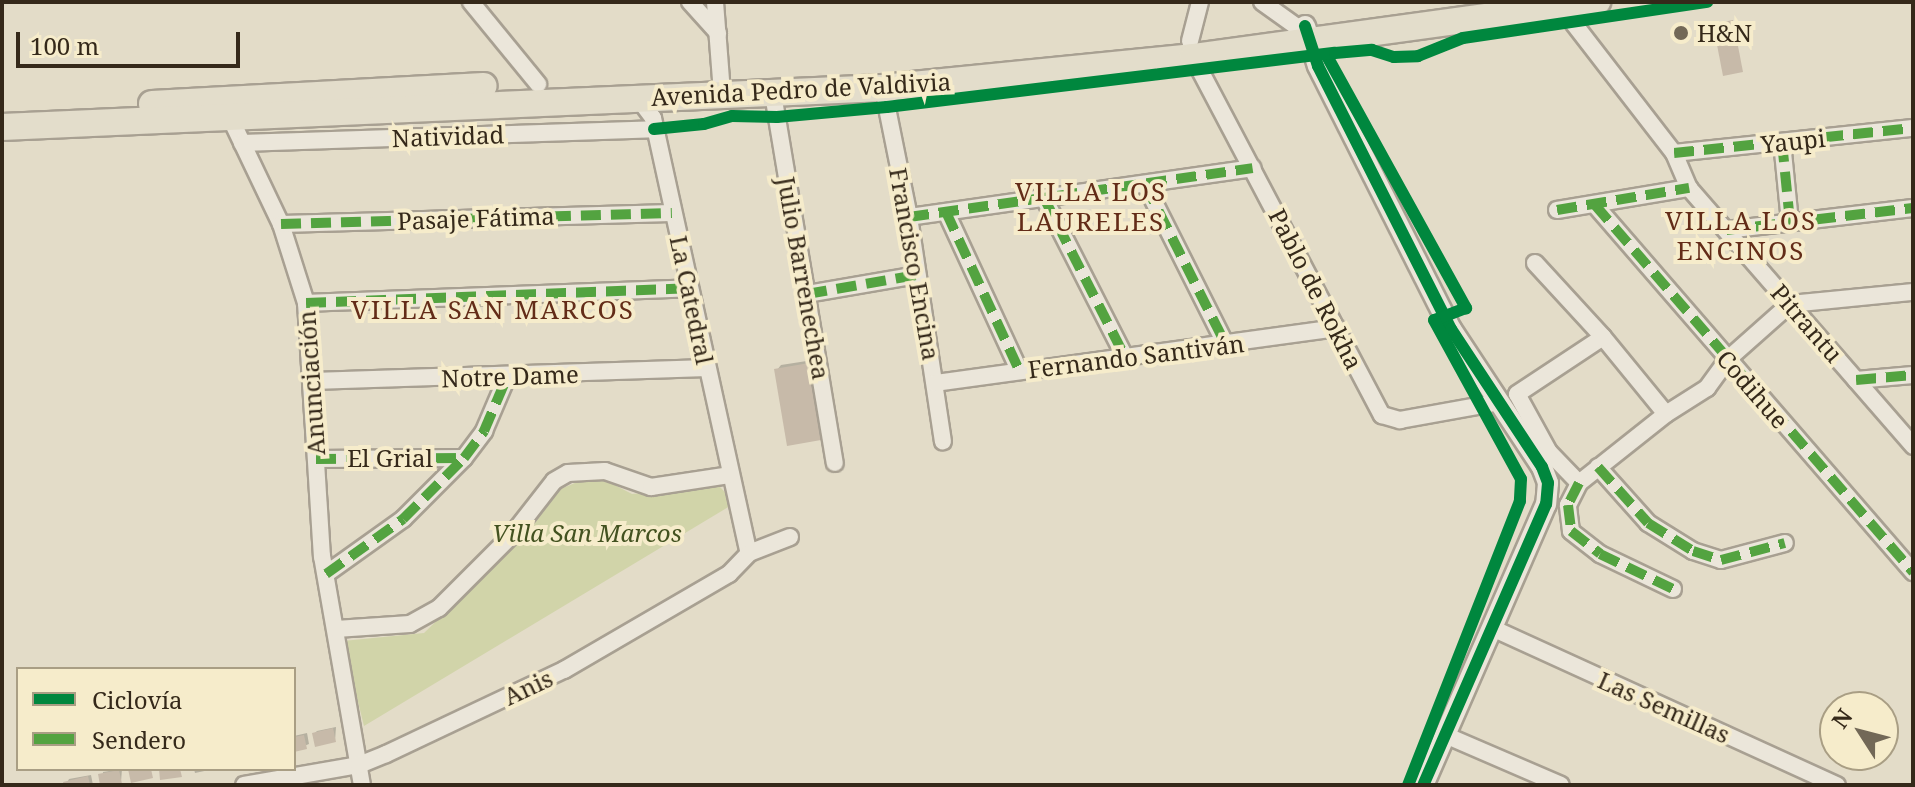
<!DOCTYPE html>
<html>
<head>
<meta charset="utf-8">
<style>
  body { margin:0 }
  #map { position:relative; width:1915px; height:787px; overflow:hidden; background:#e3dcc8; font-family:"Noto Serif",serif }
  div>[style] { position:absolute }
  .green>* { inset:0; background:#d1d4a9 }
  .shadow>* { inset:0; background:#0003 }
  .building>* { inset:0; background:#c7baa9 }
  .roads { filter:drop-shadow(2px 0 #a8a092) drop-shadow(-2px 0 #a8a092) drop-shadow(0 2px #a8a092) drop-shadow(0 -2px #a8a092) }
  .minor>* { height:16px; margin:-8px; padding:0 8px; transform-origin:8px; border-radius:8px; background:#ebe6da }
  .tertiary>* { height:20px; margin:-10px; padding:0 10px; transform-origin:10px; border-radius:10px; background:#ebe6da }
  .primary>* { height:26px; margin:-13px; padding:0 13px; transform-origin:13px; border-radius:13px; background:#e3ddcb }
  .quiet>* { height:10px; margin-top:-5px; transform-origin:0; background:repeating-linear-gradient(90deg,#53a340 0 20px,transparent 0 30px) }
  .cycleway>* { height:12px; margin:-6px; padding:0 6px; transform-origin:6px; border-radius:6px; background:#00873e }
  .dots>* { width:22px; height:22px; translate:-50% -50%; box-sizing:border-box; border:4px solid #f6eccb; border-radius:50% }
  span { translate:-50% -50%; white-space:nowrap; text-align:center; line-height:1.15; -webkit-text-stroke:8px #f6eccb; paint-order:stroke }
  .poi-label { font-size:24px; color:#35291a }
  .left { translate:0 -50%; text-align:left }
  .street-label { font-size:24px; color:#35291a }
  .park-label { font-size:24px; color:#435220; font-style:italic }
  .neighbourhood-label { font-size:26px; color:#632c18; letter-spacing:2px }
  .frame { position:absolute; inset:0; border:4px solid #35291a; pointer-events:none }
  .legend { position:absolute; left:16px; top:667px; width:280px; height:104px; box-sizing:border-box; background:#f6eccb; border:2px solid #a99e84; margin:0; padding:10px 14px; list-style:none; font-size:24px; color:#35291a }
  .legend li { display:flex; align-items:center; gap:16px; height:40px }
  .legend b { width:40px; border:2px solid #a99e84 }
  .north { position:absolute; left:1819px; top:691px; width:80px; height:80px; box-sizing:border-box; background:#f6eccb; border:2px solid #a99e84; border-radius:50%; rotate:306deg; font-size:22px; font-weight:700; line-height:32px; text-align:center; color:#35291a }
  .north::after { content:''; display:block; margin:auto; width:28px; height:36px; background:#726857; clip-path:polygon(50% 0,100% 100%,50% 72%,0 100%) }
  .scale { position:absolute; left:16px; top:32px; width:224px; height:36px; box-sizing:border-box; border:4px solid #35291a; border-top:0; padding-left:10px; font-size:24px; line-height:28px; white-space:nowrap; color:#35291a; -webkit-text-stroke:6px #f6eccb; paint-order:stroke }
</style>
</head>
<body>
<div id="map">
  <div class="green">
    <i style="clip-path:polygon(603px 479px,632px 494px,720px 487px,735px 503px,364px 726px,343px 641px,424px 633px,516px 544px,556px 491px,582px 480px)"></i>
  </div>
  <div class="shadow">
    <i style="clip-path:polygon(813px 360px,825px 433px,820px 438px,777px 370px,781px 365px)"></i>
    <i style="clip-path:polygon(336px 727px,335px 741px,314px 734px,317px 731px)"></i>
    <i style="clip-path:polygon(307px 733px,309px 744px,294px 750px,294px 736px)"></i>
    <i style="clip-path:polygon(122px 769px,121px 782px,102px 785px,103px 772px)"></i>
    <i style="clip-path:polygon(194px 769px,214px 769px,195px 773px)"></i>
    <i style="clip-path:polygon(91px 775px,93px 785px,66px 785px,69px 779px)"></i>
  </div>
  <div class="building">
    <i style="clip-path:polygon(1733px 20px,1743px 72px,1723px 76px,1713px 24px)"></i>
    <i style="clip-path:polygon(809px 363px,821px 440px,787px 446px,774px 369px)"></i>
    <i style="clip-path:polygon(333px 728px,336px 742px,315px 747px,312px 733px)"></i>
    <i style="clip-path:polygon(304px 735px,307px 749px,294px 752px,294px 737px)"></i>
    <i style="clip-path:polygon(128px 769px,151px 769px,153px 778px,131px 783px)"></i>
    <i style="clip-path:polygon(159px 769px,180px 769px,182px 777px,160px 780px)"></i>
    <i style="clip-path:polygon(119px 770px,122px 784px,100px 785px,98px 774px)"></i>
    <i style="clip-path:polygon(88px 776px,90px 785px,64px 785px,63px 782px)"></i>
  </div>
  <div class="roads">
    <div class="minor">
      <i style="left:471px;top:2px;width:106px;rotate:50.7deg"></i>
      <i style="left:690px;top:2px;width:42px;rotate:47.9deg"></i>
      <i style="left:715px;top:2px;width:92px;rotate:85.6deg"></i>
      <i style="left:1262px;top:2px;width:43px;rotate:35.5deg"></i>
      <i style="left:1561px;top:7px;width:185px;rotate:52.3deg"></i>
      <i style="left:1674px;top:153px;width:38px;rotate:67deg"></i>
      <i style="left:1689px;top:188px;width:342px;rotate:49deg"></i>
      <i style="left:1190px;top:41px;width:40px;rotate:-75.6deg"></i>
      <i style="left:1193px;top:57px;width:405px;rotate:62.2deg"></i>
      <i style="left:1382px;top:415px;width:19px;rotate:16deg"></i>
      <i style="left:1400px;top:420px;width:101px;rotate:-10.3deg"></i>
      <i style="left:883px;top:88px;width:132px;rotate:78.6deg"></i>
      <i style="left:909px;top:217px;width:227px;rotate:81.4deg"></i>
      <i style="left:773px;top:94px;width:374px;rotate:80.5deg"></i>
      <i style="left:638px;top:98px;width:25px;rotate:53deg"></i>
      <i style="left:653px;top:118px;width:445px;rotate:77.6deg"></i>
      <i style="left:227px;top:111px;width:125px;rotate:64.5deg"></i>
      <i style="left:281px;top:224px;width:83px;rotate:72.4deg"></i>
      <i style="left:306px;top:303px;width:254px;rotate:86.4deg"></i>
      <i style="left:322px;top:556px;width:232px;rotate:80.1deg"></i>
      <i style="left:1782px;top:142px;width:80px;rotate:84.3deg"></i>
      <i style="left:242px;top:143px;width:412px;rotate:-1.9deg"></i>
      <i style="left:1674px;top:153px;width:240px;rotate:-6deg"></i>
      <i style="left:1145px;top:184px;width:180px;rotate:63.3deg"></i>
      <i style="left:1044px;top:198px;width:178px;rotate:63deg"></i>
      <i style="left:1595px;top:205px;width:486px;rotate:49.1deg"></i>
      <i style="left:1557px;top:210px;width:134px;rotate:-9.5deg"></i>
      <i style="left:946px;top:212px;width:174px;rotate:65.2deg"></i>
      <i style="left:909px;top:217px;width:347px;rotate:-8.1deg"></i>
      <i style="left:281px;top:224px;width:391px;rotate:-1.6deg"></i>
      <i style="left:1726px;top:230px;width:188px;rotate:-6.7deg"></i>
      <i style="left:1535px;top:263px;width:100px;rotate:47.4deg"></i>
      <i style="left:1603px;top:337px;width:99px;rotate:50.7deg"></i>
      <i style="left:807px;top:294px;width:112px;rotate:-9.8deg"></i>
      <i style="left:306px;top:303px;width:383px;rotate:-2.2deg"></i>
      <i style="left:1856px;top:380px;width:57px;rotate:-5deg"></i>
      <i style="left:313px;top:381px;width:394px;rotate:-1.9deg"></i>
      <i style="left:935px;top:383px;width:405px;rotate:-7.8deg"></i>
      <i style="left:316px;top:459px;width:148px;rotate:-0.4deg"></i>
      <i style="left:1598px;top:467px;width:75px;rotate:48.2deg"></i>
      <i style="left:1648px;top:523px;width:53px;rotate:31.9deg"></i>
      <i style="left:1693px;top:551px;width:29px;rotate:18deg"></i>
      <i style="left:1721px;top:560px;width:66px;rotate:-14.9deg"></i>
      <i style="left:1579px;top:483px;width:43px;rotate:-134.1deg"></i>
      <i style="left:1549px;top:452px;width:66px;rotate:-118.9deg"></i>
      <i style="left:1517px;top:394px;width:103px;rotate:-33.5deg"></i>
      <i style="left:326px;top:574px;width:95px;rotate:-35.5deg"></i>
      <i style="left:403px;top:519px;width:86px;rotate:-45deg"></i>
      <i style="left:464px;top:458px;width:34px;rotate:-53deg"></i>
      <i style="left:484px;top:431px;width:59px;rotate:-66.9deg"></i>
      <i style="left:1673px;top:589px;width:81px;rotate:-154.4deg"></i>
      <i style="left:1600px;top:554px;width:37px;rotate:-142deg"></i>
      <i style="left:1571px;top:531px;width:26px;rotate:-97deg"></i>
      <i style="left:1568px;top:505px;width:25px;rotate:-63deg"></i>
      <i style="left:1579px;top:483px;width:111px;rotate:-38.4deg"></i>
      <i style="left:1666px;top:414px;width:49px;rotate:-32.4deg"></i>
      <i style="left:1707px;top:388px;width:34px;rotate:-54deg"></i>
      <i style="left:1727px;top:360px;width:84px;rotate:-41.6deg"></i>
      <i style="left:1790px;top:304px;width:124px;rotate:-5.6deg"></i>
      <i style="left:1492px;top:628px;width:379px;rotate:24.5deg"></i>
      <i style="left:336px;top:629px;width:74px;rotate:-3.9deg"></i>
      <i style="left:410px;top:624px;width:33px;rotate:-29deg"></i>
      <i style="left:439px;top:608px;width:103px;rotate:-45deg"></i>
      <i style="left:512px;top:535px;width:68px;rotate:-52.1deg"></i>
      <i style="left:554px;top:481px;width:16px;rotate:-30deg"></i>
      <i style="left:568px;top:473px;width:37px;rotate:-3deg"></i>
      <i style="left:605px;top:471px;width:49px;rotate:19.2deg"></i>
      <i style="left:651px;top:487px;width:79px;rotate:-8.7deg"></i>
      <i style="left:1445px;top:735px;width:126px;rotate:23.3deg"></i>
      <i style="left:244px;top:785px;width:117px;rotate:-9.9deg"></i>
      <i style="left:359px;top:765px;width:29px;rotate:-22deg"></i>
      <i style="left:386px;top:754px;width:197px;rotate:-25.3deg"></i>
      <i style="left:564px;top:670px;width:191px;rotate:-30.2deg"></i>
      <i style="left:729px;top:574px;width:29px;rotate:-46deg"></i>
      <i style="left:749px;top:553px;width:44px;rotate:-21.3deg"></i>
    </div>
    <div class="tertiary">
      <i style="left:1305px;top:26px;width:42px;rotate:72deg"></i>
      <i style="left:1318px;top:66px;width:295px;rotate:63.2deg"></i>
      <i style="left:1451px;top:329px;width:165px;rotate:56.6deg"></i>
      <i style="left:1542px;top:467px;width:17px;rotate:69deg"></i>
      <i style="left:1548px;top:483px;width:21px;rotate:95deg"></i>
      <i style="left:1546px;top:504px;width:307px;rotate:113.6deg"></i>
    </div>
    <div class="primary">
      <i style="left:152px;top:104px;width:332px;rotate:-3.1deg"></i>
      <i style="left:2px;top:127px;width:882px;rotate:-2.53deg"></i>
      <i style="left:883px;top:88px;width:312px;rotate:-5.7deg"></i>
      <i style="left:1193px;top:57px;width:408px;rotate:-7.8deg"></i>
    </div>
  </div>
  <div class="quiet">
    <i style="left:1782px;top:142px;width:80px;rotate:84.3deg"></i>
    <i style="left:1674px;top:153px;width:240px;rotate:-6deg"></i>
    <i style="left:1145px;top:184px;width:180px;rotate:63.3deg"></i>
    <i style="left:1044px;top:198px;width:178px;rotate:63deg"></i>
    <i style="left:1595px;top:205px;width:486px;rotate:49.1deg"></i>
    <i style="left:1557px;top:210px;width:134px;rotate:-9.5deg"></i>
    <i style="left:946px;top:212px;width:174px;rotate:65.2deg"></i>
    <i style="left:909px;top:217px;width:347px;rotate:-8.1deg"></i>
    <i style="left:281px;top:224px;width:391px;rotate:-1.6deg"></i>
    <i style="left:1726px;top:230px;width:188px;rotate:-6.7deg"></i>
    <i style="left:807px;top:294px;width:112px;rotate:-9.8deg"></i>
    <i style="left:306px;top:303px;width:383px;rotate:-2.2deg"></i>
    <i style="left:1856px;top:380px;width:57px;rotate:-5deg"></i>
    <i style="left:316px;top:459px;width:148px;rotate:-0.4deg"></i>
    <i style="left:1598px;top:467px;width:75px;rotate:48.2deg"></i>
    <i style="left:1648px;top:523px;width:53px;rotate:31.9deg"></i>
    <i style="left:1693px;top:551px;width:29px;rotate:18deg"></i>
    <i style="left:1721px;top:560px;width:66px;rotate:-14.9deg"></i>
    <i style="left:1579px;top:483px;width:25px;rotate:117deg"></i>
    <i style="left:1568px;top:505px;width:26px;rotate:83deg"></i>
    <i style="left:1571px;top:531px;width:37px;rotate:38deg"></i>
    <i style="left:1600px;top:554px;width:81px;rotate:25.6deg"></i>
    <i style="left:326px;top:574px;width:95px;rotate:-35.5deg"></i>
    <i style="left:403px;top:519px;width:86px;rotate:-45deg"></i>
    <i style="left:464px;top:458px;width:34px;rotate:-53deg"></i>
    <i style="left:484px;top:431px;width:59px;rotate:-66.9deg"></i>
  </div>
  <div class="cycleway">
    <i style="left:1305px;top:26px;width:42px;rotate:72deg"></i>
    <i style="left:1318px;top:66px;width:295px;rotate:63.2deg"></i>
    <i style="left:1451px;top:329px;width:165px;rotate:56.6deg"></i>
    <i style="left:1542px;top:467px;width:17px;rotate:69deg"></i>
    <i style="left:1548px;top:483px;width:21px;rotate:95deg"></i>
    <i style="left:1546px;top:504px;width:307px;rotate:113.6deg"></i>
    <i style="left:1328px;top:58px;width:286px;rotate:61.1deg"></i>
    <i style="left:1466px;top:308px;width:34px;rotate:159deg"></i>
    <i style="left:1434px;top:320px;width:181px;rotate:61.3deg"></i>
    <i style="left:1521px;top:479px;width:22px;rotate:93deg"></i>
    <i style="left:1520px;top:501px;width:305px;rotate:111.5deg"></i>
    <i style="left:654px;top:129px;width:50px;rotate:-5.7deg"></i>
    <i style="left:704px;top:124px;width:29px;rotate:-16deg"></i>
    <i style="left:732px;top:116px;width:45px;rotate:1.3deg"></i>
    <i style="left:777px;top:117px;width:110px;rotate:-5.2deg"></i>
    <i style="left:887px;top:107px;width:451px;rotate:-6.9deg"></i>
    <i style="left:1335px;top:53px;width:37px;rotate:-5deg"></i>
    <i style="left:1372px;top:50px;width:23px;rotate:18deg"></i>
    <i style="left:1394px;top:57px;width:24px;rotate:-2deg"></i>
    <i style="left:1418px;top:56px;width:48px;rotate:-21.8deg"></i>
    <i style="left:1463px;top:38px;width:247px;rotate:-8.4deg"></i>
  </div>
  <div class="dots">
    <i style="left:1681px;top:33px;background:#726857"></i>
  </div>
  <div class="poi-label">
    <span class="left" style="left:1697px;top:33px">H&amp;N</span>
  </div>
  <div class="street-label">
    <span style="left:801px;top:89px;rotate:-3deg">Avenida Pedro de Valdivia</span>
    <span style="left:448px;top:136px;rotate:-2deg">Natividad</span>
    <span style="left:1793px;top:141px;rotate:-6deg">Yaupi</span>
    <span style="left:476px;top:218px;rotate:-2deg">Pasaje Fátima</span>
    <span style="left:915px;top:264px;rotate:80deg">Francisco Encina</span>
    <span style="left:804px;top:278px;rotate:80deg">Julio Barrenechea</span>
    <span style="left:1316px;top:289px;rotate:63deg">Pablo de Rokha</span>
    <span style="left:692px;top:300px;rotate:78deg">La Catedral</span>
    <span style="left:1807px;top:323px;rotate:49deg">Pitrantu</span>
    <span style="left:1136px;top:356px;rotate:-7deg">Fernando Santiván</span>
    <span style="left:510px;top:376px;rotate:-2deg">Notre Dame</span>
    <span style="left:311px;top:383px;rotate:-94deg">Anunciación</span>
    <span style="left:1753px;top:389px;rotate:49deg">Codihue</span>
    <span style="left:390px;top:458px">El Grial</span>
    <span style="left:528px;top:687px;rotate:-25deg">Anis</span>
    <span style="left:1664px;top:707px;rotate:24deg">Las Semillas</span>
  </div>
  <div class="park-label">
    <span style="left:587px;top:533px">Villa San Marcos</span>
  </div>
  <div class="neighbourhood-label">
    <span style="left:1091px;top:207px">VILLA LOS<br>LAURELES</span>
    <span style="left:1741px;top:236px">VILLA LOS<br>ENCINOS</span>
    <span style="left:493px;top:310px">VILLA SAN MARCOS</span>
  </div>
  <div class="frame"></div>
  <ul class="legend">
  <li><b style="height:10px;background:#00873e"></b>Ciclovía</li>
  <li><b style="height:10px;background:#53a340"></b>Sendero</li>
  </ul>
  <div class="north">N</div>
  <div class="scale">100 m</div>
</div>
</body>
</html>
